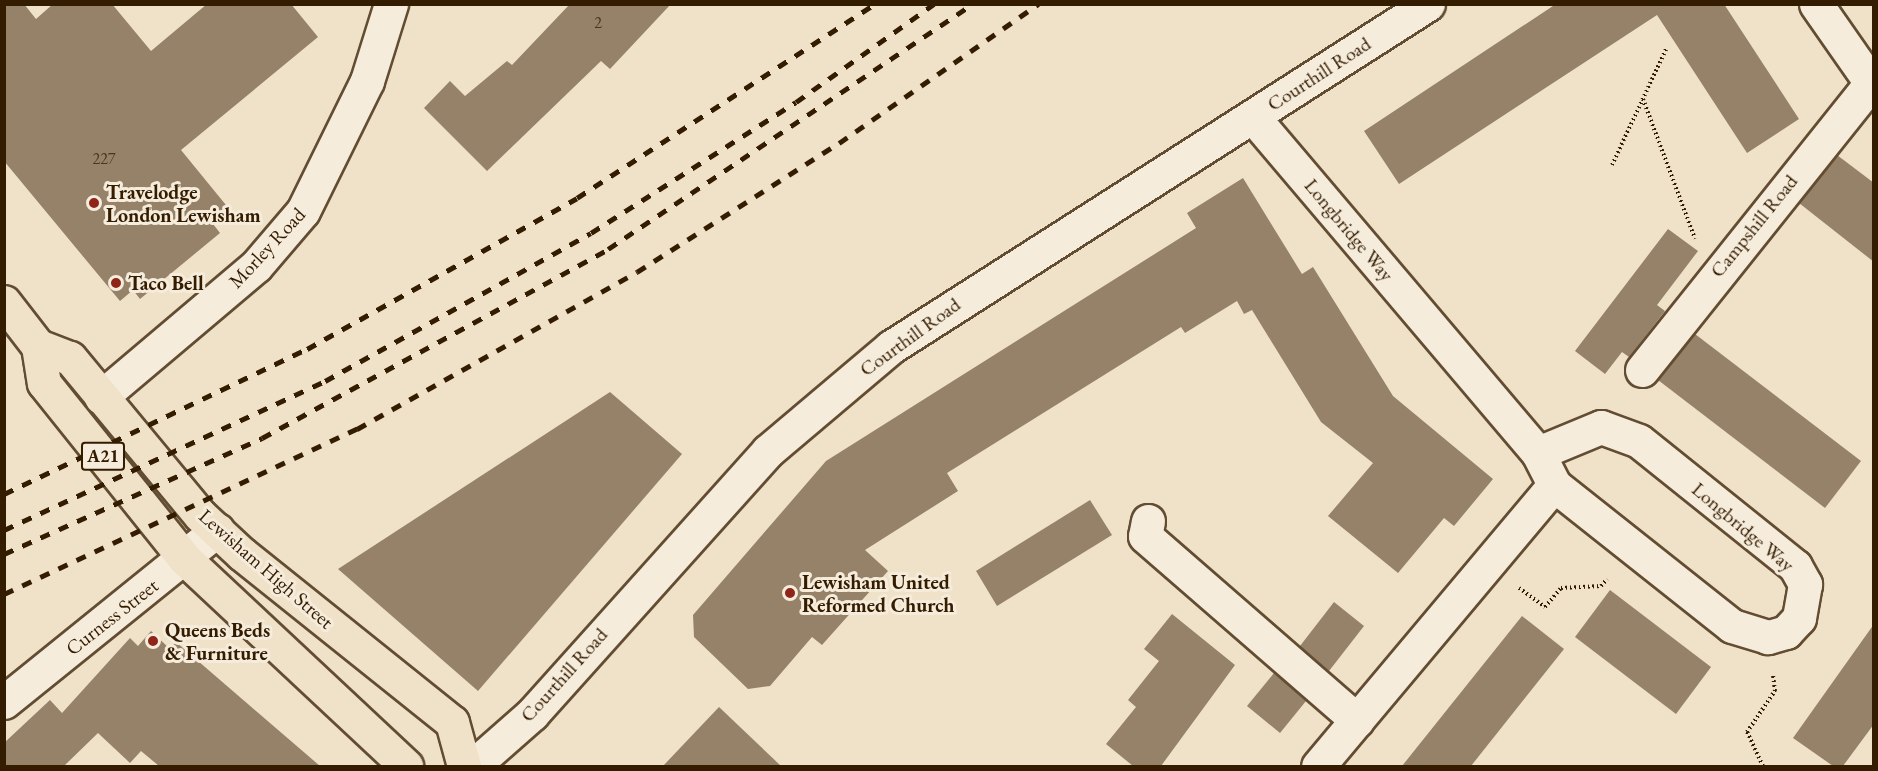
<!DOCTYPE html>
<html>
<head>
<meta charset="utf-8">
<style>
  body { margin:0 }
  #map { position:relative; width:1878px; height:771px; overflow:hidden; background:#f0e1c9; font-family:"EB Garamond",serif }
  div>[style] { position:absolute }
  .building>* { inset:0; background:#968269 }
  .path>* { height:4px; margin-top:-2px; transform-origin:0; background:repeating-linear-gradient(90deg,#341c00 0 1.5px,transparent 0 4.5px) }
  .roads { filter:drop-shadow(2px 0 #634d32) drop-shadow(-2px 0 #634d32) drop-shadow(0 2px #634d32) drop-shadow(0 -2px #634d32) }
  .minor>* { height:33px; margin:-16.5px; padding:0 16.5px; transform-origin:16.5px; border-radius:16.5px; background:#f5ecdc }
  .highway>* { height:33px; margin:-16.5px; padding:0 16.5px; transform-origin:16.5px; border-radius:16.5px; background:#f0e1c9 }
  .rail>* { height:4.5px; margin-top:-2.25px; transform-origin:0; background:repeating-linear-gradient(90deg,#341c00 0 10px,transparent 0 20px) }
  .dots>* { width:16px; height:16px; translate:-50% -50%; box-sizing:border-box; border:3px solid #f5ecdc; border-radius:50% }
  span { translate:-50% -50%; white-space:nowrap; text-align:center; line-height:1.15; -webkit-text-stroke:6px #f5ecdc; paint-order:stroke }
  .number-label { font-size:16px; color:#4c361a }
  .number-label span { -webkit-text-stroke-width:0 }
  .shield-label span { padding:2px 4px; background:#f5ecdc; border:2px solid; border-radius:4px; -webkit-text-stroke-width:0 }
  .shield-label { font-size:18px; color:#341c00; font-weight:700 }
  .street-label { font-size:20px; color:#341c00 }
  .poi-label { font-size:20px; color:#341c00; font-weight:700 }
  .left { translate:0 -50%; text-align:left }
  .frame { position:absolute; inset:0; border:6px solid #341c00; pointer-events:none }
</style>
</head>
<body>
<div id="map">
  <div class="building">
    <i style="clip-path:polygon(4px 4px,24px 4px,36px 19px,53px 4px,112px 4px,151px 51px,207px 4px,291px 4px,318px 37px,181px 150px,230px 210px,213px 224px,220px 233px,140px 299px,133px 290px,120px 301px,4px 161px)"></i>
    <i style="clip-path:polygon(570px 4px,671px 4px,610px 69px,601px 61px,487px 171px,424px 108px,450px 81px,465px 96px,507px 61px,512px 65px)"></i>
    <i style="clip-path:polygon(1556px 4px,1724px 4px,1799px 119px,1747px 153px,1657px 15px,1399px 184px,1364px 131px)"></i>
    <i style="clip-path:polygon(1837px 155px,1874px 183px,1874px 262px,1799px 203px)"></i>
    <i style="clip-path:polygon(1243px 178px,1302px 274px,1313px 267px,1393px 396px,1493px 479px,1454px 526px,1444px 518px,1398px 573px,1328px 516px,1373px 463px,1321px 422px,1252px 310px,1244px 314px,1237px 301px,1185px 333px,1181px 327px,947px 473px,958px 491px,865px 550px,888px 571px,822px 645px,812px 637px,770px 686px,748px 689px,694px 637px,693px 615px,826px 461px,1196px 228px,1187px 213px)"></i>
    <i style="clip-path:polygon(1668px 229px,1698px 251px,1657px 305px,1665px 311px,1629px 357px,1622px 352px,1605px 374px,1575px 351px)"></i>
    <i style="clip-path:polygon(1695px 334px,1861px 461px,1825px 508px,1658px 380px)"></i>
    <i style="clip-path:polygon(610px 392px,682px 454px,478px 691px,338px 569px)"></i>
    <i style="clip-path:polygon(1090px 500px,1112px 535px,997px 606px,976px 571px)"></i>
    <i style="clip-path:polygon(1610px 590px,1711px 667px,1676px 714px,1575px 637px)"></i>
    <i style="clip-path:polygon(1334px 602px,1364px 626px,1329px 671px,1300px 646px)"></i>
    <i style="clip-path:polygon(1172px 614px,1235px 665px,1161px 766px,1133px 766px,1106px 744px,1136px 707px,1128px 700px,1159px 661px,1144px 649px)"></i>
    <i style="clip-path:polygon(1522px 616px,1564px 649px,1471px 766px,1402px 766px)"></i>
    <i style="clip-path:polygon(1874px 624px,1874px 724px,1843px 766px,1833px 766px,1793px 738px)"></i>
    <i style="clip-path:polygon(151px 631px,170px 649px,176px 642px,320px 766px,159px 766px,141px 751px,130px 763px,98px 733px,64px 766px,4px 766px,4px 743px,50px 700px,62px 713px,130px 638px,138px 646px)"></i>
    <i style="clip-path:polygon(1274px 673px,1306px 701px,1280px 733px,1247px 706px)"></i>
    <i style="clip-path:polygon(719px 707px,781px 766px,663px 766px)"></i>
  </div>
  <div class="path">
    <i style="left:1643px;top:99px;width:149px;rotate:69.6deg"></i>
    <i style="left:1612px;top:165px;width:130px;rotate:-65deg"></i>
    <i style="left:1519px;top:588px;width:32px;rotate:36deg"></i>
    <i style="left:1545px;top:607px;width:25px;rotate:-50deg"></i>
    <i style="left:1561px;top:588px;width:40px;rotate:-2.9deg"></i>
    <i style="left:1601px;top:586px;width:9px;rotate:-49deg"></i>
    <i style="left:1763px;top:766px;width:38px;rotate:-115deg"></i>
    <i style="left:1747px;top:732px;width:50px;rotate:-55.7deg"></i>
    <i style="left:1775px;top:691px;width:16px;rotate:-97deg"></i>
  </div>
  <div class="roads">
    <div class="minor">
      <i style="left:1816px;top:4px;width:101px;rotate:55.1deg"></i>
      <i style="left:1253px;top:117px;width:441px;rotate:49.7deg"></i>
      <i style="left:1538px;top:453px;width:36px;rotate:63deg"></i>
      <i style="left:1554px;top:485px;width:367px;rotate:130deg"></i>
      <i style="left:1642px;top:370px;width:372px;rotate:-51.4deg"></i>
      <i style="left:101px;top:397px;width:203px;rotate:-40.2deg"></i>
      <i style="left:256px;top:266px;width:72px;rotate:-49.5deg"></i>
      <i style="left:303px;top:211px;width:145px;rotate:-63.8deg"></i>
      <i style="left:367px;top:81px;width:81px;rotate:-72.7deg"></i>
      <i style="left:1538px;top:453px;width:68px;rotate:-22.4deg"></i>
      <i style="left:1601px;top:427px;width:40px;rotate:20.2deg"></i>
      <i style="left:1639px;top:441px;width:200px;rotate:38.7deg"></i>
      <i style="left:1795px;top:566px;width:21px;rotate:61deg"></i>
      <i style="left:1805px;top:584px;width:35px;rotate:100deg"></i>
      <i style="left:1799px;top:618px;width:19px;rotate:133deg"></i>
      <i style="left:1786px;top:632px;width:19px;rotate:164deg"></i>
      <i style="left:1768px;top:637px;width:38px;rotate:-163deg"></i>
      <i style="left:1732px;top:626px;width:227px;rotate:-141.6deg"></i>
      <i style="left:1148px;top:521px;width:15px;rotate:101deg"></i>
      <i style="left:1145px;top:536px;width:281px;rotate:41deg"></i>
      <i style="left:4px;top:702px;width:274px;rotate:-38.9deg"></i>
      <i style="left:473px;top:766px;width:79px;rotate:-41.4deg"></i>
      <i style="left:532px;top:714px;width:353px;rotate:-48.1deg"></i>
      <i style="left:768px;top:451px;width:161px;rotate:-40.2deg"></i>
      <i style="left:891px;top:347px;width:637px;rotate:-32.57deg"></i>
    </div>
    <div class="highway">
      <i style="left:4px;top:302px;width:56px;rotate:52.3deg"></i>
      <i style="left:38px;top:346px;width:37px;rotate:81deg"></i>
      <i style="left:44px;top:383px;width:226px;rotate:51.3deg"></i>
      <i style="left:185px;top:559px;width:303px;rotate:43.1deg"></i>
      <i style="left:38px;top:346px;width:34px;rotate:21deg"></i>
      <i style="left:70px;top:358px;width:204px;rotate:50.4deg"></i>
      <i style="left:200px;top:515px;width:57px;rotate:42.9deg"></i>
      <i style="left:242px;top:554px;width:269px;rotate:38.7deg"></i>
      <i style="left:452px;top:722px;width:46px;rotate:74.7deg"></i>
    </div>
  </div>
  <div class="rail">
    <i style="left:4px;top:494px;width:336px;rotate:-25.6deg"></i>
    <i style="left:307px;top:349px;width:309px;rotate:-29.2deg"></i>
    <i style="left:577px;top:198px;width:356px;rotate:-33.1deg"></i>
    <i style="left:4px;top:530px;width:354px;rotate:-24.9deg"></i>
    <i style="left:325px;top:381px;width:304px;rotate:-29.1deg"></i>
    <i style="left:591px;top:233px;width:243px;rotate:-32.6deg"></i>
    <i style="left:796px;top:102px;width:169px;rotate:-35.4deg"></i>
    <i style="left:4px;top:554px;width:283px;rotate:-24.2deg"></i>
    <i style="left:262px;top:438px;width:394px;rotate:-28.6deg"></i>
    <i style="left:608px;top:249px;width:440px;rotate:-33.9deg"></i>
    <i style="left:4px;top:594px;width:390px;rotate:-25.1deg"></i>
    <i style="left:357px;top:429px;width:321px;rotate:-29.3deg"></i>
    <i style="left:637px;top:272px;width:240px;rotate:-32.6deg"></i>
    <i style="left:839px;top:143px;width:243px;rotate:-34.9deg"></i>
  </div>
  <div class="dots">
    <i style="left:94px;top:203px;background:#8f2418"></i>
    <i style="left:116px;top:283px;background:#8f2418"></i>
    <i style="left:790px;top:593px;background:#8f2418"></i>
    <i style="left:153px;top:641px;background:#8f2418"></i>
  </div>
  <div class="number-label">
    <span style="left:598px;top:23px">2</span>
    <span style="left:104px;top:159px">227</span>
  </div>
  <div class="shield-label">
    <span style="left:103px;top:456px">A21</span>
  </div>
  <div class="street-label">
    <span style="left:1319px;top:74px;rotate:-33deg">Courthill Road</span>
    <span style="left:1754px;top:226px;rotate:-51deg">Campshill Road</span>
    <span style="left:1349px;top:230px;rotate:50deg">Longbridge Way</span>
    <span style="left:267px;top:248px;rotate:-47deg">Morley Road</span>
    <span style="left:910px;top:337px;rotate:-36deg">Courthill Road</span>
    <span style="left:1743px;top:527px;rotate:40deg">Longbridge Way</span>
    <span style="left:266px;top:569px;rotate:41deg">Lewisham High Street</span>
    <span style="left:112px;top:617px;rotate:-38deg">Curness Street</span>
    <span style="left:564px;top:675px;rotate:-48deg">Courthill Road</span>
  </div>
  <div class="poi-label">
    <span class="left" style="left:106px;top:204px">Travelodge<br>London Lewisham</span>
    <span class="left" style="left:128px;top:283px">Taco Bell</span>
    <span class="left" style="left:802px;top:594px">Lewisham United<br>Reformed Church</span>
    <span class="left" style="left:165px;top:642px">Queens Beds<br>&amp; Furniture</span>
  </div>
  <div class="frame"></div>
</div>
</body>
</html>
